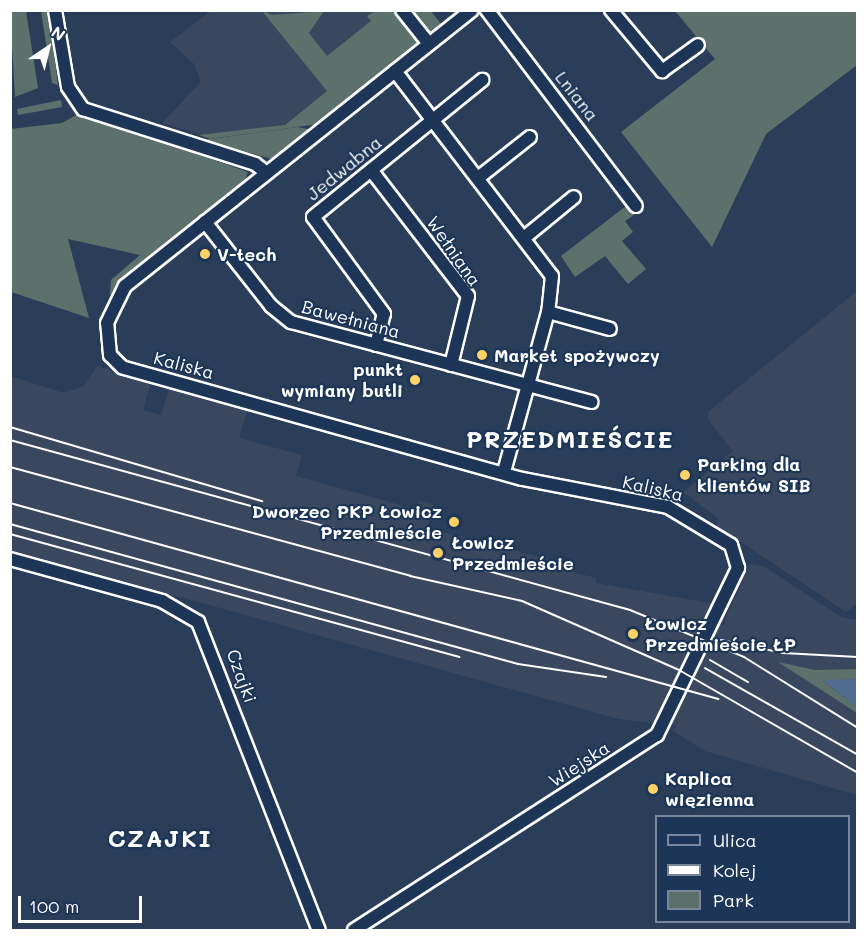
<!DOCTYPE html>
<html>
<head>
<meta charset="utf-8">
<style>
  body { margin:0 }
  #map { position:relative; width:868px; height:941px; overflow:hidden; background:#2a3e5a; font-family:Mali,sans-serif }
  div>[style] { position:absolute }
  .built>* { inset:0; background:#39485e }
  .green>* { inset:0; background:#5d716c }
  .water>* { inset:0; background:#506d90 }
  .roads { filter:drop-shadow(2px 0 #fff) drop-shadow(-2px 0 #fff) drop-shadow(0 2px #fff) drop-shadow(0 -2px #fff) }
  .minor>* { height:12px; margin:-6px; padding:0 6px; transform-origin:6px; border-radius:6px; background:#1d3557 }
  .rail>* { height:2px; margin:-1px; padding:0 1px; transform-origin:1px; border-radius:1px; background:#fff }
  .dots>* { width:16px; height:16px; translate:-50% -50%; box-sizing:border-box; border:3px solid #1d3557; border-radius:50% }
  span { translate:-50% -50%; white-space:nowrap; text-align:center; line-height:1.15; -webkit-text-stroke:4.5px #1d3557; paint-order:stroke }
  .street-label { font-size:18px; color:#fff }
  .poi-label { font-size:18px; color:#fff; font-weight:700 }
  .left { translate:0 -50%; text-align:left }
  .right { translate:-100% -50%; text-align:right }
  .district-label { font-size:24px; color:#fff; font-weight:700; letter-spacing:1.5px }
  .frame { position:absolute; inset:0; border:12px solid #fff; pointer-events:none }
  .legend { position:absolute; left:655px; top:815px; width:195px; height:108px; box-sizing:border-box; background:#1d3557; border:2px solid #77869a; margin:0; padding:8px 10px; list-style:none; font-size:18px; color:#fff }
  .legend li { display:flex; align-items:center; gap:12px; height:30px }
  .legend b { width:30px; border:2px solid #77869a }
  .north { position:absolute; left:18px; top:18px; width:60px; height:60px; -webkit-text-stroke:4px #1d3557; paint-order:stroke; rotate:35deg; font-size:16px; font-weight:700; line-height:24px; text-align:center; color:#fff }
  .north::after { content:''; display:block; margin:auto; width:21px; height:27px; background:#fff; clip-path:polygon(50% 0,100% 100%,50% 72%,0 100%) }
  .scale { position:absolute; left:18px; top:896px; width:124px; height:27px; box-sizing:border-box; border:3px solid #fff; border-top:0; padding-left:8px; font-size:18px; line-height:21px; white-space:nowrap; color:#fff; -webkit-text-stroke:4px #1d3557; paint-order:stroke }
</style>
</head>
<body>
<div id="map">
  <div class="built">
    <i style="clip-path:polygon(211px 11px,391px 11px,406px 29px,285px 125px,206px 136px,162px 123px,201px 82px,194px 64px,170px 42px)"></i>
    <i style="clip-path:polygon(857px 291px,858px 603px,846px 612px,717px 526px,718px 518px,683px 492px,733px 451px,708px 420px,708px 412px)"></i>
    <i style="clip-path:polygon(97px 366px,151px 381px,143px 410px,161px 415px,170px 387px,248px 408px,239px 438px,302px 455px,296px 476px,415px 509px,418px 501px,433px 504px,427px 528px,570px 565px,569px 571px,596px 578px,596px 583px,716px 604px,708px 622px,723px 625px,750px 564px,765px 567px,841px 617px,857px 620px,857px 795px,705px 751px,672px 730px,677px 726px,619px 719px,11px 550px,10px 376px,64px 393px,84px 386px)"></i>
  </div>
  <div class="green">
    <i style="clip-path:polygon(10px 11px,26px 11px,38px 88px,15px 97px)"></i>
    <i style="clip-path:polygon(41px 11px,49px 11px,58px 85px,52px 83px)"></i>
    <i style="clip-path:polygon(262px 11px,273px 15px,324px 11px,309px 33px,327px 56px,371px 21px,367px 16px,375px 11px,398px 11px,420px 42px,318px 124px,210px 139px,199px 135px,285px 125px,327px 91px)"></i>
    <i style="clip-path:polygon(408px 11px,431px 11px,442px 25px,428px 34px)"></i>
    <i style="clip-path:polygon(675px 11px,857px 11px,857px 65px,766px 134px,712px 247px,621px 132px,715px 59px)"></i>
    <i style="clip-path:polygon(61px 100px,62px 107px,18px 115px,17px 109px)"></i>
    <i style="clip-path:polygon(80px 113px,248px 172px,244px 182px,110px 295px,111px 280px,140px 255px,68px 239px,89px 318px,11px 292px,11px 129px,62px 123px)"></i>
    <i style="clip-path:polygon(298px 127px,312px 130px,272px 159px,203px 140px)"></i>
    <i style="clip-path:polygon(630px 203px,637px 213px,625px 221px,633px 232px,622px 241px,646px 269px,628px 284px,605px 256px,575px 277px,561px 256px)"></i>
    <i style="clip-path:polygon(778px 662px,815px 670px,857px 669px,857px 679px,823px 681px,857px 707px,857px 713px)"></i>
  </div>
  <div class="water">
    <i style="clip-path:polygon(857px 679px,857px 707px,822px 680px)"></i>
  </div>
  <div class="roads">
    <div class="minor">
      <i style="left:55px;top:10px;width:78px;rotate:80.4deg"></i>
      <i style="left:68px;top:87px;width:27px;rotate:56deg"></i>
      <i style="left:83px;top:109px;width:181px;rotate:17.7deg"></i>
      <i style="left:255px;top:164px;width:15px;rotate:37deg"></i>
      <i style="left:402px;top:10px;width:43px;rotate:51.5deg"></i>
      <i style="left:487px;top:10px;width:246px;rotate:52.8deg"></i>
      <i style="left:611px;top:10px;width:80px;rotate:50.1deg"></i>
      <i style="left:662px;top:71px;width:44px;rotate:-35.8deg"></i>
      <i style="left:395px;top:71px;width:258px;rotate:52.6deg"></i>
      <i style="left:552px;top:276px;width:36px;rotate:96deg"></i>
      <i style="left:548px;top:312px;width:166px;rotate:105.4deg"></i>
      <i style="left:371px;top:170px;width:159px;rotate:52.4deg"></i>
      <i style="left:468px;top:296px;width:71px;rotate:103.8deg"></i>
      <i style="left:478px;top:178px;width:66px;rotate:-38.3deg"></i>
      <i style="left:205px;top:222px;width:107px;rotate:51.8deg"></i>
      <i style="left:271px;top:306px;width:26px;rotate:39deg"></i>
      <i style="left:291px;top:322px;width:311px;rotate:14.9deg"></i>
      <i style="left:525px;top:237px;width:63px;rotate:-39.2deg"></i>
      <i style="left:548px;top:312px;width:64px;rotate:15.3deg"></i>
      <i style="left:376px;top:345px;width:32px;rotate:-76deg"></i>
      <i style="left:384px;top:314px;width:120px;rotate:-126.2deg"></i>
      <i style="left:313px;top:217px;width:218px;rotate:-39deg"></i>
      <i style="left:10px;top:559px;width:158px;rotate:15.4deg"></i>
      <i style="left:162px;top:601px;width:42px;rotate:30.3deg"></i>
      <i style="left:198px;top:622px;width:331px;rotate:68.6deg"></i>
      <i style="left:354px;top:930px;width:360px;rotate:-32.8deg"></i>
      <i style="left:657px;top:735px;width:186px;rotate:-64.1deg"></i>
      <i style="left:738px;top:568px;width:24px;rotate:-107deg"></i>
      <i style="left:731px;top:545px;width:74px;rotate:-148.9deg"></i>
      <i style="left:668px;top:507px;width:149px;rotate:-169.1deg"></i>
      <i style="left:522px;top:479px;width:415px;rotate:-164.4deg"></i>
      <i style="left:122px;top:367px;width:17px;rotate:-135deg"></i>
      <i style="left:110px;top:355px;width:32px;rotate:-95deg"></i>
      <i style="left:107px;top:323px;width:41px;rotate:-64.1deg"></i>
      <i style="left:125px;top:286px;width:443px;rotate:-38.5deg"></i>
    </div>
  </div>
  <div class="rail">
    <i style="left:10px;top:427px;width:263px;rotate:16.4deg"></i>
    <i style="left:10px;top:440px;width:643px;rotate:15.33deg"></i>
    <i style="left:630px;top:610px;width:123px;rotate:22.4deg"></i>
    <i style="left:744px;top:657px;width:134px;rotate:31.9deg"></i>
    <i style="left:10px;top:467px;width:415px;rotate:15.2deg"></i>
    <i style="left:410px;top:576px;width:115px;rotate:12.6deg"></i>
    <i style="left:522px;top:601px;width:171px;rotate:23.7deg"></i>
    <i style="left:679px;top:670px;width:207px;rotate:29.9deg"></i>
    <i style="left:10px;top:503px;width:735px;rotate:15.47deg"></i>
    <i style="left:10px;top:524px;width:527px;rotate:15.41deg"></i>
    <i style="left:518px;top:664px;width:89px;rotate:8.4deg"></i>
    <i style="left:10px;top:534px;width:466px;rotate:15.3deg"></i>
    <i style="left:721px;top:640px;width:63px;rotate:11.8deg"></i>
    <i style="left:783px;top:653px;width:75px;rotate:3.1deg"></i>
    <i style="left:710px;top:660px;width:44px;rotate:30.1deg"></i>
    <i style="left:705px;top:668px;width:176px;rotate:29.6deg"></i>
  </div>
  <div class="dots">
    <i style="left:205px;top:254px;background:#ffd166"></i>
    <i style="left:482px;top:355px;background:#ffd166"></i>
    <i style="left:415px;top:380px;background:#ffd166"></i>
    <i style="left:685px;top:475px;background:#ffd166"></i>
    <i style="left:454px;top:522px;background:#ffd166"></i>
    <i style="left:438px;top:553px;background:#ffd166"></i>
    <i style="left:633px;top:634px;background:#ffd166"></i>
    <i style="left:653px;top:789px;background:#ffd166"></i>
  </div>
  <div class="street-label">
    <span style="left:577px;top:96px;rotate:52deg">Lniana</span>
    <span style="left:344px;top:168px;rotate:-39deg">Jedwabna</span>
    <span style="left:454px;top:251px;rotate:55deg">Wełniana</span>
    <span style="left:351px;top:319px;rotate:15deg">Bawełniana</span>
    <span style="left:184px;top:365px;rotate:15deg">Kaliska</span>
    <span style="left:653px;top:488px;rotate:13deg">Kaliska</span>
    <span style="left:242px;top:676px;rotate:70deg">Czajki</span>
    <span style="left:579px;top:764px;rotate:-33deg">Wiejska</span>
  </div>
  <div class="poi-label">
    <span class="left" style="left:217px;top:254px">V-tech</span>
    <span class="left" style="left:494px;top:355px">Market spożywczy</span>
    <span class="right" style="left:403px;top:380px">punkt<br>wymiany butli</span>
    <span class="left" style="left:697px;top:475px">Parking dla<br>klientów SIB</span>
    <span class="right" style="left:442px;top:522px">Dworzec PKP Łowicz<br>Przedmieście</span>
    <span class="left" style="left:452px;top:553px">Łowicz<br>Przedmieście</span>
    <span class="left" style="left:645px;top:634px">Łowicz<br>Przedmieście ŁP</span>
    <span class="left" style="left:665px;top:789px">Kaplica<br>więzienna</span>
  </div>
  <div class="district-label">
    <span style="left:570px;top:439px">PRZEDMIEŚCIE</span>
    <span style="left:160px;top:838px">CZAJKI</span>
  </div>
  <div class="frame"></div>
  <ul class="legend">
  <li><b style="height:8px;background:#1d3557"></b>Ulica</li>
  <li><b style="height:8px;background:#fff"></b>Kolej</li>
  <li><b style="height:16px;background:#5d716c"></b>Park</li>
  </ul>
  <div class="north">N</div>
  <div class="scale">100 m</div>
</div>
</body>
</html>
